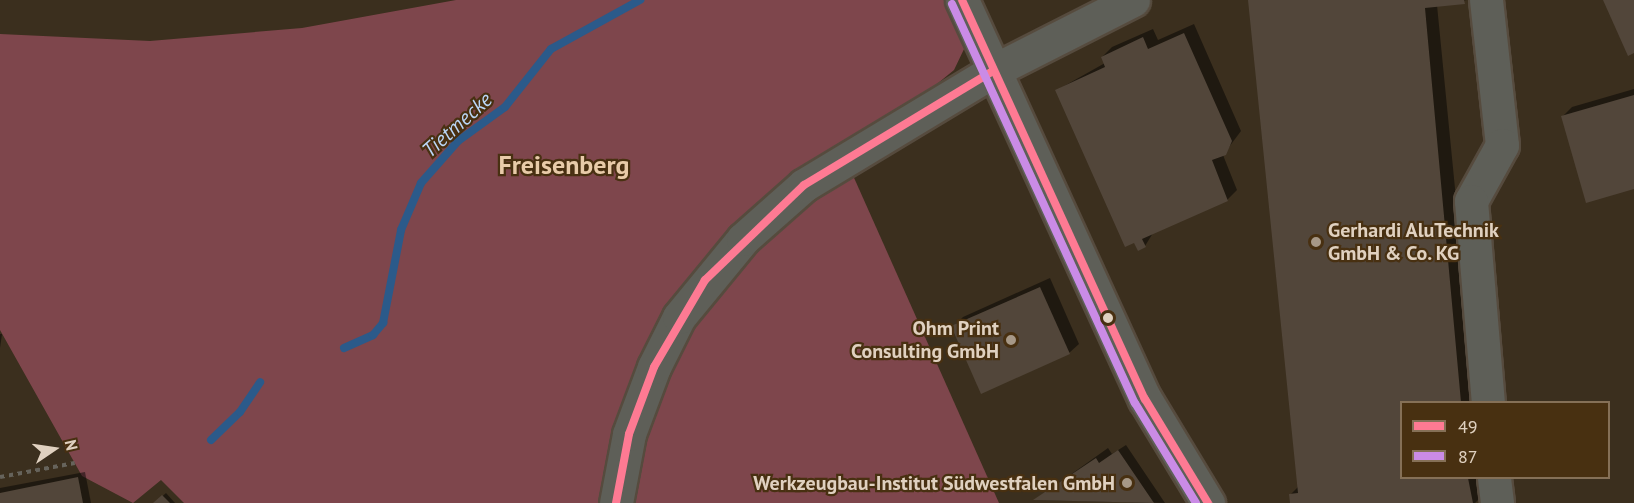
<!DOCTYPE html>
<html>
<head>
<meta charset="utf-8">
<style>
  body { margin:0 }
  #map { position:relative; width:1634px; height:503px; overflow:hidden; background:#3b2f1e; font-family:"PT Sans",sans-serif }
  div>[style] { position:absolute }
  .green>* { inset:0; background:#7e464c }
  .shadow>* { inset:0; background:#0007 }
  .stream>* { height:8px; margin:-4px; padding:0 4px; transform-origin:4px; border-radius:4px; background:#2b5a8a }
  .building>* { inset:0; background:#52463a }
  .path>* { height:4px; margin-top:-2px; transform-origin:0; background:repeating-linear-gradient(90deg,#66635b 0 4.5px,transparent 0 9px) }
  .roads { filter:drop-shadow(2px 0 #564b3e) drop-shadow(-2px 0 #564b3e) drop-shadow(0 2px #564b3e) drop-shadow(0 -2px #564b3e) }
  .minor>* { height:33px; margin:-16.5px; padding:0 16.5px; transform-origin:16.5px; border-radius:16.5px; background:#5e5f58 }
  .bus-1>* { height:8px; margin:-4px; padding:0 4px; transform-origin:4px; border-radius:4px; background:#fe7a93 }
  .bus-2>* { height:8px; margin:-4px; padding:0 4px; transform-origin:4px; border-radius:4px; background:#ca8be6 }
  .dots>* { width:16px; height:16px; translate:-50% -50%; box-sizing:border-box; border:3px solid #483011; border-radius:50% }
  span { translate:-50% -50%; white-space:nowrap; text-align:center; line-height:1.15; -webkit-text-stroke:4.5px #483011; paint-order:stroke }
  .poi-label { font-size:20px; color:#e0d1c0; font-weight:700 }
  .left { translate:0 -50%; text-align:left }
  .right { translate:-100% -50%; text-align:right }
  .water-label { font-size:21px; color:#bbd7f7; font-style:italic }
  .district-label { font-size:26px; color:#e8cba9; font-weight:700 }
  .legend { position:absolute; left:1400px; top:401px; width:210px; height:78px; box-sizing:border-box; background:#483011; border:2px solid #857057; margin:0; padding:8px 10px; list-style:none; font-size:18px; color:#e0d1c0 }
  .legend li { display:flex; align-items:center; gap:12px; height:30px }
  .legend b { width:30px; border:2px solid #857057 }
  .north { position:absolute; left:24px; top:419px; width:60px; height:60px; -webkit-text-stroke:4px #483011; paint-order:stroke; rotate:77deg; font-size:16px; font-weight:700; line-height:24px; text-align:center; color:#e0d1c0 }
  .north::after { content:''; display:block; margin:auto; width:21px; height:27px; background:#e0d1c0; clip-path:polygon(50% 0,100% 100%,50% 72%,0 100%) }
</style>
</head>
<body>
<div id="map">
  <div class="green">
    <i style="clip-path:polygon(456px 0,944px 0,965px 47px,954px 70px,926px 93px,746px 216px,603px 503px,184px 503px,161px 480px,133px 503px,82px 476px,0 330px,0 34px,150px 41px,302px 28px)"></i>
    <i style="clip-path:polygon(851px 171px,999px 503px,628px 503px,641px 437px,689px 328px,715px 290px,796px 208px)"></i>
  </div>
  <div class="shadow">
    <i style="clip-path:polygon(1249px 0,1467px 0,1437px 5px,1476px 402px,1402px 402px,1402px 478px,1483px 478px,1485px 493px,1475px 503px,1292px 503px,1291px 494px,1299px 486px)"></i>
    <i style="clip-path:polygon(1194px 24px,1241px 131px,1223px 155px,1237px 190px,1227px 200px,1153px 233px,1145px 246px,1057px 90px,1105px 63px,1102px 57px,1112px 47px,1153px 29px,1158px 40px)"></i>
    <i style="clip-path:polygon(1634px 89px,1634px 187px,1563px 116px,1572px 107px)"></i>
    <i style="clip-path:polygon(1050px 278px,1079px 344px,1069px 353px,953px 327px,963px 317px)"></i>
    <i style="clip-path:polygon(0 334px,2px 334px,0 348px)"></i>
    <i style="clip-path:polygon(1126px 445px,1165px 503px,1035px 500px,1108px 448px,1112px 454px)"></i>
    <i style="clip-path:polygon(85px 472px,91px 503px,0 503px,0 488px)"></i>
    <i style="clip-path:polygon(166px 493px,175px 503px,155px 503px)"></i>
  </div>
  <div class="stream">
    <i style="left:344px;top:348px;width:32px;rotate:-24deg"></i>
    <i style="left:373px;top:335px;width:16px;rotate:-50deg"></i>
    <i style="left:383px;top:323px;width:95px;rotate:-79deg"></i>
    <i style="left:401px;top:230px;width:51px;rotate:-66.9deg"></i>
    <i style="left:421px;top:183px;width:56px;rotate:-48.6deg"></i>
    <i style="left:458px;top:141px;width:58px;rotate:-35.9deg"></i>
    <i style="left:505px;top:107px;width:74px;rotate:-51.6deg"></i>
    <i style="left:551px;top:49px;width:102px;rotate:-28.8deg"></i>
    <i style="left:211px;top:440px;width:40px;rotate:-44deg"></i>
    <i style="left:240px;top:412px;width:36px;rotate:-56deg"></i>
  </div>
  <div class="building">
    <i style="clip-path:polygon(1248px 0,1464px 0,1465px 4px,1425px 8px,1461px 402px,1402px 402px,1402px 478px,1468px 478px,1473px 503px,1290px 503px,1289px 494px,1298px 493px)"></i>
    <i style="clip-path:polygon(1603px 0,1634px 0,1634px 53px,1628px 56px)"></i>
    <i style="clip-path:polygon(1184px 33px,1232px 141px,1226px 155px,1212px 160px,1228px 201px,1142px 239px,1146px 247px,1138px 251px,1134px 243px,1125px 247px,1055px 90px,1105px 67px,1101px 57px,1143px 37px,1148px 49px)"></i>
    <i style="clip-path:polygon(1634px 95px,1634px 189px,1586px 203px,1561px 116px)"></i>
    <i style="clip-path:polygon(1040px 287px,1070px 354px,981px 394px,951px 326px)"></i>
    <i style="clip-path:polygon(1118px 450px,1154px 503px,1033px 500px,1096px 458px,1099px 463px)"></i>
    <i style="clip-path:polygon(78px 477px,83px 503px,0 503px,0 493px)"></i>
    <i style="clip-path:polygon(162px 495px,170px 503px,153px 503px)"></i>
  </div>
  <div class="path">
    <i style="left:0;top:477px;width:76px;rotate:-10.6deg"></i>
  </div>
  <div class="roads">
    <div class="minor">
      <i style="left:962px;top:0;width:439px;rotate:65.4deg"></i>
      <i style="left:1145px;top:399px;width:122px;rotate:58.8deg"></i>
      <i style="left:1486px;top:0;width:146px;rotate:83.7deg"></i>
      <i style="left:1502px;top:145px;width:64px;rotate:119deg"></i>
      <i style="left:1471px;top:201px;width:202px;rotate:85.2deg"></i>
      <i style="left:1494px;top:478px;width:25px;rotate:83deg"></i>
      <i style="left:616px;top:503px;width:70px;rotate:-79.3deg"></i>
      <i style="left:629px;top:434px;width:72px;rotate:-69.5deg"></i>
      <i style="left:654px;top:367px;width:56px;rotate:-63.4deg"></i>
      <i style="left:679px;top:317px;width:101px;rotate:-50.6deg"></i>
      <i style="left:743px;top:239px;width:81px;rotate:-41.5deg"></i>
      <i style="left:804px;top:185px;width:221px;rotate:-31.1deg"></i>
      <i style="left:993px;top:71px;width:157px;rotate:-26.9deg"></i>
    </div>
  </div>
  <div class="bus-1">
    <i style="left:962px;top:0;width:439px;rotate:65.4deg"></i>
    <i style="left:1145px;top:399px;width:122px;rotate:58.8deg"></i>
    <i style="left:616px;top:503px;width:70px;rotate:-79.3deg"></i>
    <i style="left:629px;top:434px;width:72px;rotate:-69.5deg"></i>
    <i style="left:654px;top:367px;width:101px;rotate:-59.6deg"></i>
    <i style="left:705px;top:280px;width:137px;rotate:-43.8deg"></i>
    <i style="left:804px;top:185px;width:221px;rotate:-31.1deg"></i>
  </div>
  <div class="bus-2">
    <i style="left:952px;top:4px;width:439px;rotate:65.4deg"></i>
    <i style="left:1135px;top:403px;width:117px;rotate:58.6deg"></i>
  </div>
  <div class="dots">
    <i style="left:1316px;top:242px;background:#a69887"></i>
    <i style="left:1108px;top:318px;background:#e0d1c0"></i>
    <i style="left:1011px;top:340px;background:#a69887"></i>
    <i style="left:1127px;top:483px;background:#a69887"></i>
  </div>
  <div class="poi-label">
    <span class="left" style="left:1328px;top:242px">Gerhardi AluTechnik<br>GmbH &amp; Co. KG</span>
    <span class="right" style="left:999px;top:340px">Ohm Print<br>Consulting GmbH</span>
    <span class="right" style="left:1115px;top:483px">Werkzeugbau-Institut Südwestfalen GmbH</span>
  </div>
  <div class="water-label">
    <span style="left:457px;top:125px;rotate:-42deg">Tietmecke</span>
  </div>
  <div class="district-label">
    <span style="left:564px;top:165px">Freisenberg</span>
  </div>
  <ul class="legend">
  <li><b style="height:8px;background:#fe7a93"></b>49</li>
  <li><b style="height:8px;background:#ca8be6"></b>87</li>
  </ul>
  <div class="north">N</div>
</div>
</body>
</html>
